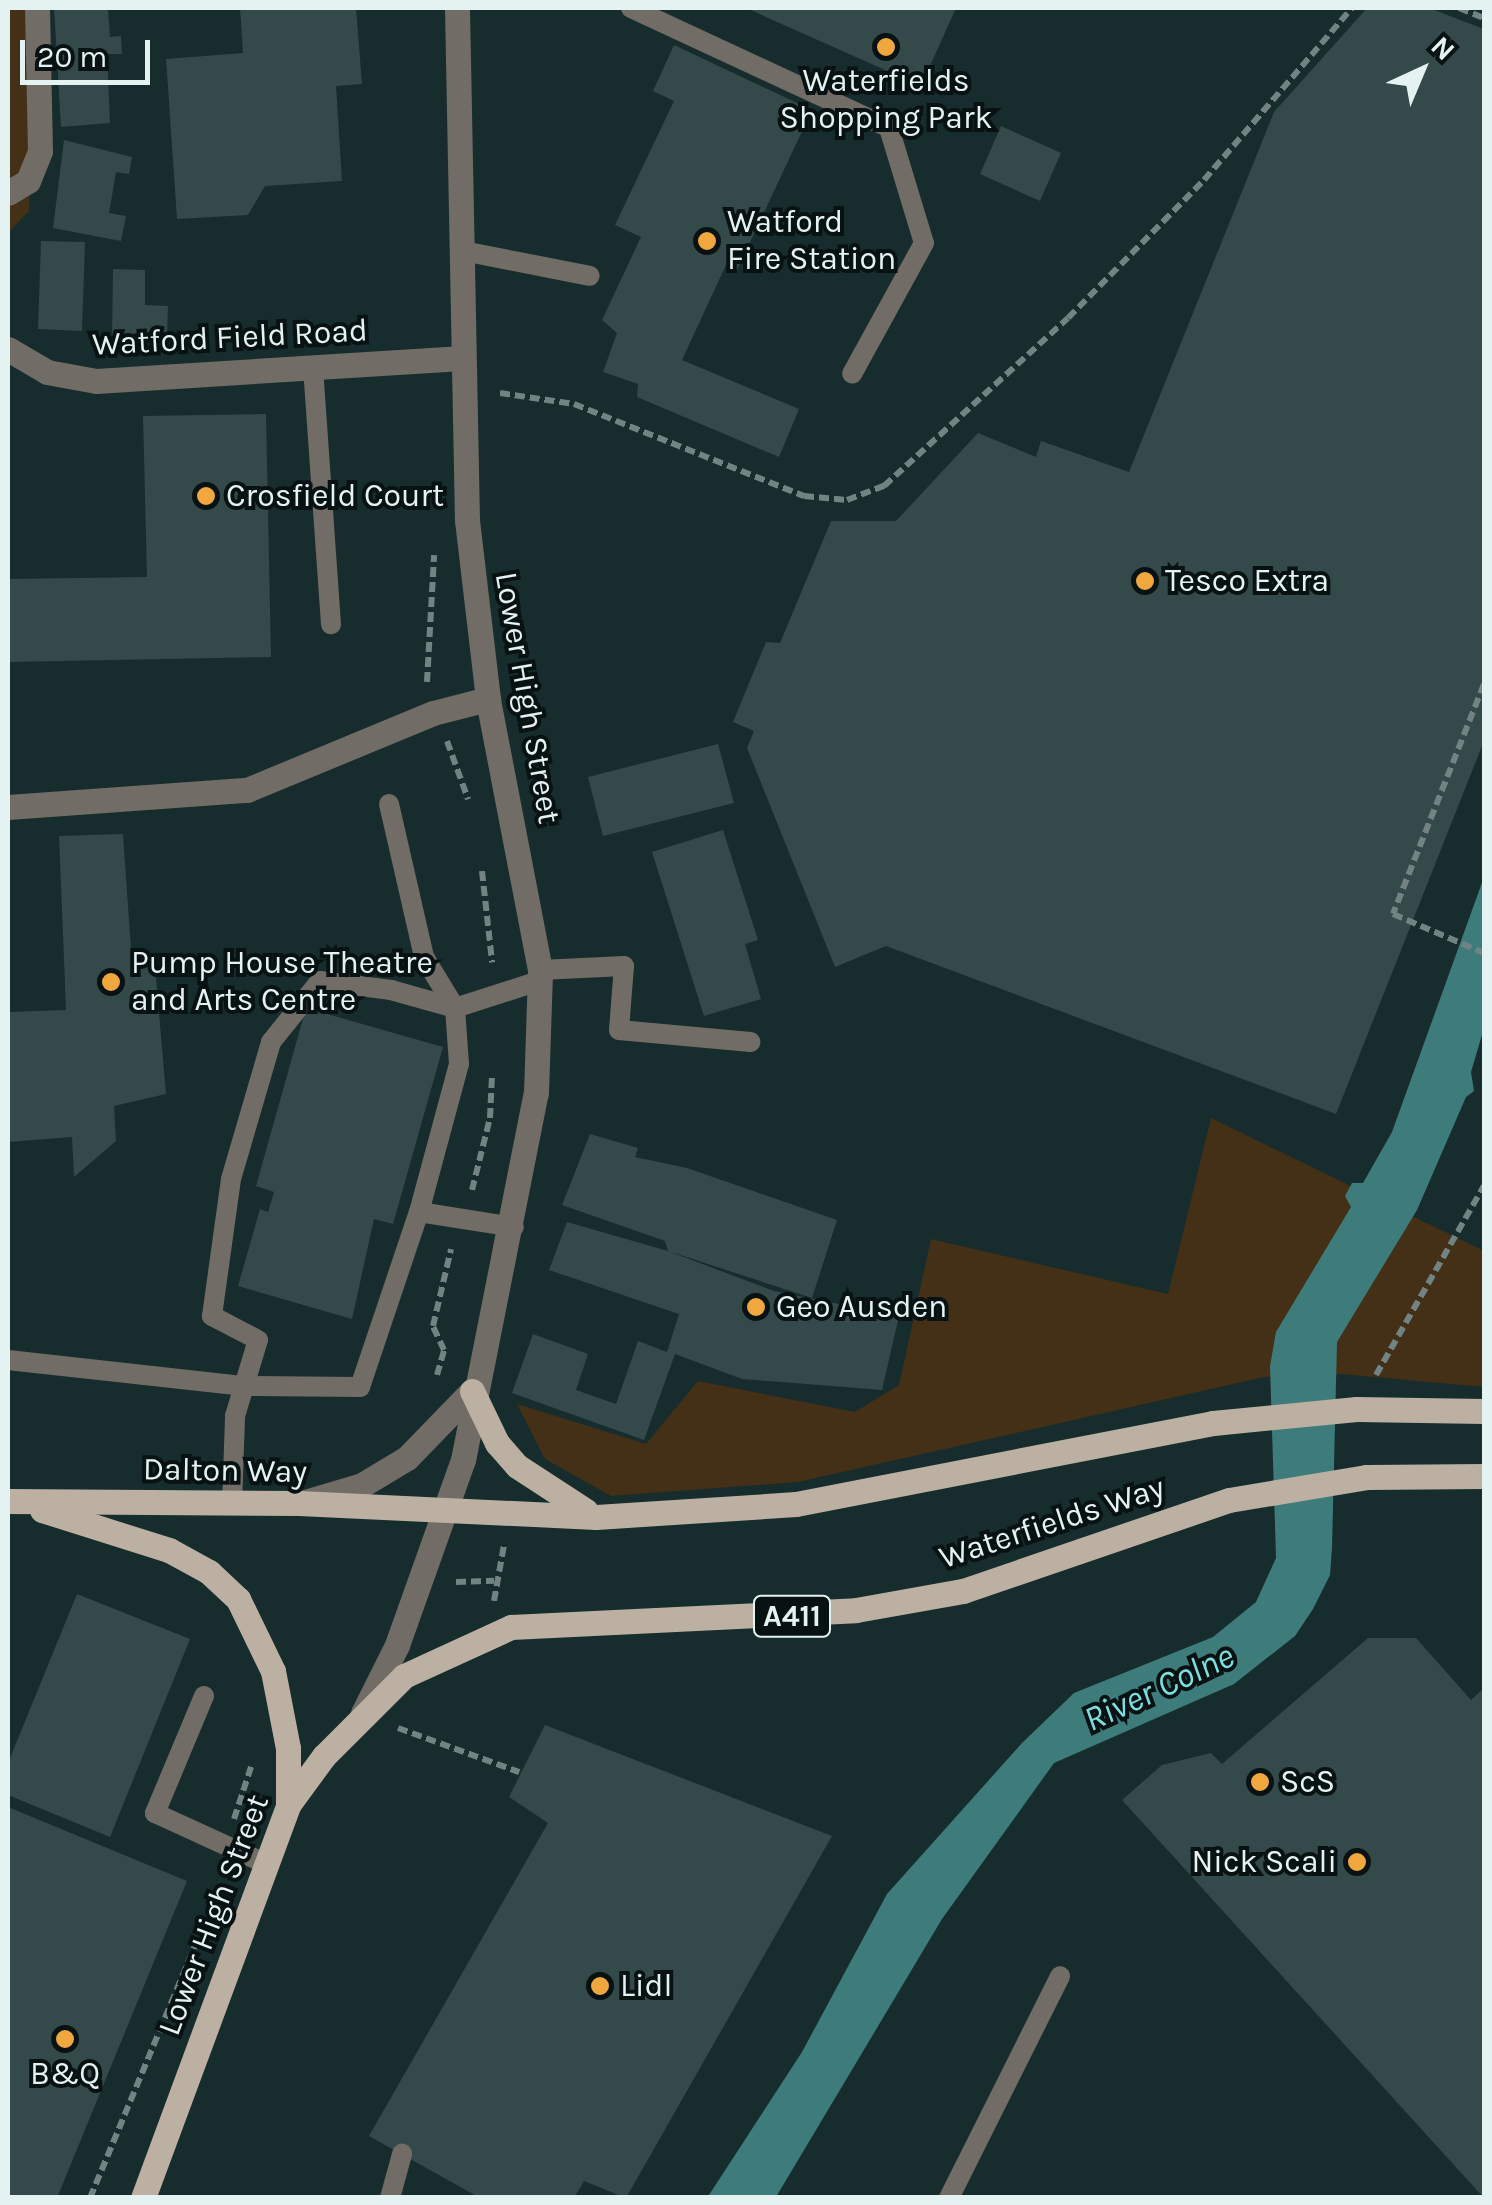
<!DOCTYPE html>
<html>
<head>
<meta charset="utf-8">
<style>
  body { margin:0 }
  #map { position:relative; width:1492px; height:2205px; overflow:hidden; background:#172c2c; font-family:Karla,sans-serif }
  div>[style] { position:absolute }
  .green>* { inset:0; background:#433017 }
  .water>* { inset:0; background:#3e7c7c }
  .building>* { inset:0; background:#344949 }
  .path>* { height:6px; margin-top:-3px; transform-origin:0; background:repeating-linear-gradient(90deg,#718383 0 10px,transparent 0 15px) }
  .service>* { height:20px; margin:-10px; padding:0 10px; transform-origin:10px; border-radius:10px; background:#716c65 }
  .minor>* { height:25px; margin:-12.5px; padding:0 12.5px; transform-origin:12.5px; border-radius:12.5px; background:#716c65 }
  .tertiary>* { height:25px; margin:-12.5px; padding:0 12.5px; transform-origin:12.5px; border-radius:12.5px; background:#716c65 }
  .primary>* { height:25px; margin:-12.5px; padding:0 12.5px; transform-origin:12.5px; border-radius:12.5px; background:#bbb0a2 }
  .dots>* { width:28px; height:28px; translate:-50% -50%; box-sizing:border-box; border:5px solid #091212; border-radius:50% }
  span { translate:-50% -50%; white-space:nowrap; text-align:center; line-height:1.15; -webkit-text-stroke:8px #091212; paint-order:stroke }
  .shield-label span { padding:2px 8px; background:#091212; border:2px solid; border-radius:8px; -webkit-text-stroke-width:0 }
  .shield-label { font-size:30px; color:#e5f2f2; font-weight:700 }
  .poi-label { font-size:32px; color:#e5f2f2 }
  .left { translate:0 -50%; text-align:left }
  .right { translate:-100% -50%; text-align:right }
  .street-label { font-size:32px; color:#e5f2f2 }
  .water-label { font-size:35px; color:#7bdfdf; font-style:italic }
  .frame { position:absolute; inset:0; border:10px solid #e5f2f2; pointer-events:none }
  .north { position:absolute; left:1372px; top:20px; width:100px; height:100px; -webkit-text-stroke:8px #091212; paint-order:stroke; rotate:44deg; font-size:28px; font-weight:700; line-height:40px; text-align:center; color:#e5f2f2 }
  .north::after { content:''; display:block; margin:auto; width:35px; height:45px; background:#e5f2f2; clip-path:polygon(50% 0,100% 100%,50% 72%,0 100%) }
  .scale { position:absolute; left:20px; top:40px; width:130px; height:45px; box-sizing:border-box; border:5px solid #e5f2f2; border-top:0; padding-left:12px; font-size:30px; line-height:35px; white-space:nowrap; color:#e5f2f2; -webkit-text-stroke:8px #091212; paint-order:stroke }
</style>
</head>
<body>
<div id="map">
  <div class="green">
    <i style="clip-path:polygon(8px 8px,33px 8px,29px 211px,8px 233px)"></i>
    <i style="clip-path:polygon(1211px 1118px,1484px 1251px,1484px 1387px,1341px 1374px,1264px 1377px,798px 1482px,611px 1496px,545px 1459px,517px 1404px,646px 1444px,698px 1381px,855px 1412px,899px 1385px,931px 1239px,1168px 1294px)"></i>
  </div>
  <div class="water">
    <i style="clip-path:polygon(1484px 877px,1484px 1028px,1471px 1072px,1474px 1091px,1466px 1097px,1417px 1210px,1337px 1342px,1332px 1548px,1330px 1575px,1313px 1609px,1295px 1636px,1234px 1684px,1054px 1763px,942px 1919px,776px 2197px,707px 2198px,802px 2052px,887px 1894px,1022px 1743px,1074px 1693px,1213px 1637px,1256px 1602px,1276px 1558px,1270px 1366px,1276px 1332px,1351px 1207px,1345px 1196px,1352px 1183px,1363px 1183px,1392px 1132px)"></i>
  </div>
  <div class="building">
    <i style="clip-path:polygon(54px 8px,108px 8px,110px 37px,121px 36px,122px 54px,107px 54px,110px 123px,61px 127px)"></i>
    <i style="clip-path:polygon(240px 8px,356px 8px,362px 84px,336px 86px,342px 181px,265px 186px,248px 215px,177px 219px,166px 59px,243px 53px)"></i>
    <i style="clip-path:polygon(746px 8px,956px 8px,921px 86px)"></i>
    <i style="clip-path:polygon(1367px 8px,1429px 8px,1484px 29px,1484px 741px,1336px 1114px,886px 946px,835px 967px,747px 748px,754px 731px,733px 722px,766px 642px,780px 643px,831px 521px,896px 521px,978px 433px,1036px 457px,1041px 441px,1129px 472px,1274px 112px)"></i>
    <i style="clip-path:polygon(674px 45px,812px 110px,737px 270px,726px 265px,682px 360px,799px 409px,779px 457px,637px 397px,638px 384px,603px 372px,617px 333px,602px 320px,641px 237px,615px 225px,674px 101px,653px 91px)"></i>
    <i style="clip-path:polygon(1001px 126px,1061px 153px,1040px 201px,980px 174px)"></i>
    <i style="clip-path:polygon(64px 140px,132px 157px,129px 174px,116px 172px,109px 213px,126px 216px,121px 241px,53px 228px)"></i>
    <i style="clip-path:polygon(41px 241px,85px 242px,82px 331px,38px 329px)"></i>
    <i style="clip-path:polygon(113px 269px,145px 270px,145px 305px,168px 306px,167px 336px,112px 336px)"></i>
    <i style="clip-path:polygon(266px 414px,271px 657px,8px 662px,8px 579px,147px 577px,143px 416px)"></i>
    <i style="clip-path:polygon(718px 744px,734px 803px,603px 836px,588px 777px)"></i>
    <i style="clip-path:polygon(723px 830px,758px 940px,745px 944px,761px 999px,704px 1016px,652px 852px)"></i>
    <i style="clip-path:polygon(123px 834px,131px 949px,154px 955px,166px 1094px,114px 1106px,116px 1141px,74px 1177px,72px 1137px,8px 1142px,8px 1012px,66px 1010px,59px 836px)"></i>
    <i style="clip-path:polygon(306px 1008px,443px 1047px,393px 1224px,374px 1219px,352px 1319px,238px 1286px,260px 1209px,268px 1212px,274px 1192px,256px 1186px)"></i>
    <i style="clip-path:polygon(590px 1134px,638px 1148px,635px 1157px,687px 1168px,837px 1220px,812px 1298px,668px 1251px,774px 1291px,899px 1316px,882px 1390px,742px 1379px,675px 1354px,644px 1440px,512px 1393px,533px 1334px,588px 1354px,576px 1390px,616px 1404px,638px 1341px,667px 1352px,679px 1314px,549px 1270px,567px 1222px,668px 1251px,665px 1241px,562px 1205px)"></i>
    <i style="clip-path:polygon(77px 1594px,190px 1639px,110px 1837px,8px 1795px,8px 1763px)"></i>
    <i style="clip-path:polygon(1368px 1638px,1416px 1638px,1471px 1700px,1484px 1688px,1484px 2198px,1122px 1800px,1162px 1765px,1211px 1753px,1222px 1764px)"></i>
    <i style="clip-path:polygon(545px 1725px,832px 1836px,626px 2198px,584px 2181px,574px 2198px,480px 2198px,369px 2136px,548px 1823px,509px 1797px)"></i>
    <i style="clip-path:polygon(8px 1807px,187px 1881px,57px 2198px,8px 2198px)"></i>
  </div>
  <div class="path">
    <i style="left:1459px;top:8px;width:27px;rotate:22deg"></i>
    <i style="left:500px;top:393px;width:75px;rotate:8.5deg"></i>
    <i style="left:574px;top:404px;width:248px;rotate:21.8deg"></i>
    <i style="left:804px;top:496px;width:43px;rotate:5.3deg"></i>
    <i style="left:847px;top:500px;width:40px;rotate:-21deg"></i>
    <i style="left:884px;top:486px;width:249px;rotate:-42.4deg"></i>
    <i style="left:1068px;top:318px;width:194px;rotate:-45.4deg"></i>
    <i style="left:1204px;top:180px;width:227px;rotate:-49.3deg"></i>
    <i style="left:427px;top:682px;width:127px;rotate:-86.8deg"></i>
    <i style="left:1484px;top:684px;width:247px;rotate:111.6deg"></i>
    <i style="left:1393px;top:914px;width:99px;rotate:23.2deg"></i>
    <i style="left:447px;top:741px;width:62px;rotate:70.1deg"></i>
    <i style="left:482px;top:871px;width:92px;rotate:83.7deg"></i>
    <i style="left:472px;top:1190px;width:74px;rotate:-76deg"></i>
    <i style="left:490px;top:1118px;width:43px;rotate:-87.3deg"></i>
    <i style="left:437px;top:1375px;width:26px;rotate:-74deg"></i>
    <i style="left:444px;top:1350px;width:26px;rotate:-115deg"></i>
    <i style="left:433px;top:1326px;width:79px;rotate:-76.8deg"></i>
    <i style="left:1376px;top:1375px;width:218px;rotate:-60.3deg"></i>
    <i style="left:456px;top:1582px;width:38px;rotate:-2deg"></i>
    <i style="left:494px;top:1601px;width:57px;rotate:-79.9deg"></i>
    <i style="left:398px;top:1728px;width:129px;rotate:20deg"></i>
    <i style="left:234px;top:1819px;width:58px;rotate:-71.9deg"></i>
    <i style="left:90px;top:2198px;width:289px;rotate:-67.4deg"></i>
  </div>
  <div class="service">
    <i style="left:631px;top:8px;width:285px;rotate:24.9deg"></i>
    <i style="left:889px;top:128px;width:120px;rotate:73.1deg"></i>
    <i style="left:924px;top:243px;width:149px;rotate:118.8deg"></i>
    <i style="left:463px;top:251px;width:129px;rotate:11.1deg"></i>
    <i style="left:313px;top:367px;width:258px;rotate:86deg"></i>
    <i style="left:389px;top:804px;width:157px;rotate:77.1deg"></i>
    <i style="left:424px;top:957px;width:60px;rotate:58.7deg"></i>
    <i style="left:455px;top:1008px;width:56px;rotate:85.9deg"></i>
    <i style="left:459px;top:1064px;width:153px;rotate:105.1deg"></i>
    <i style="left:419px;top:1212px;width:96px;rotate:9deg"></i>
    <i style="left:540px;top:970px;width:84px;rotate:-2.7deg"></i>
    <i style="left:624px;top:966px;width:64px;rotate:94.5deg"></i>
    <i style="left:619px;top:1030px;width:132px;rotate:5.2deg"></i>
    <i style="left:8px;top:1360px;width:238px;rotate:6.3deg"></i>
    <i style="left:245px;top:1386px;width:115px;rotate:0.5deg"></i>
    <i style="left:360px;top:1387px;width:185px;rotate:-71.4deg"></i>
    <i style="left:232px;top:1504px;width:88px;rotate:-88deg"></i>
    <i style="left:235px;top:1416px;width:79px;rotate:-73.2deg"></i>
    <i style="left:258px;top:1340px;width:52px;rotate:-152.4deg"></i>
    <i style="left:212px;top:1316px;width:138px;rotate:-82.1deg"></i>
    <i style="left:231px;top:1179px;width:143px;rotate:-73.7deg"></i>
    <i style="left:271px;top:1042px;width:78px;rotate:-51.2deg"></i>
    <i style="left:320px;top:981px;width:72px;rotate:7.2deg"></i>
    <i style="left:391px;top:990px;width:66px;rotate:15.7deg"></i>
    <i style="left:455px;top:1008px;width:88px;rotate:-17.8deg"></i>
    <i style="left:204px;top:1696px;width:127px;rotate:112.7deg"></i>
    <i style="left:155px;top:1813px;width:120px;rotate:24.6deg"></i>
    <i style="left:390px;top:2198px;width:46px;rotate:-74.7deg"></i>
    <i style="left:949px;top:2198px;width:248px;rotate:-63.4deg"></i>
  </div>
  <div class="minor">
    <i style="left:8px;top:193px;width:23px;rotate:-31deg"></i>
    <i style="left:28px;top:181px;width:32px;rotate:-68deg"></i>
    <i style="left:40px;top:151px;width:143px;rotate:-91.2deg"></i>
    <i style="left:8px;top:349px;width:45px;rotate:30.5deg"></i>
    <i style="left:47px;top:372px;width:50px;rotate:10.4deg"></i>
    <i style="left:96px;top:381px;width:367px;rotate:-3.6deg"></i>
    <i style="left:8px;top:807px;width:240px;rotate:-4.1deg"></i>
    <i style="left:247px;top:790px;width:201px;rotate:-22.5deg"></i>
    <i style="left:433px;top:713px;width:57px;rotate:-14.3deg"></i>
  </div>
  <div class="tertiary">
    <i style="left:305px;top:1502px;width:59px;rotate:-16.6deg"></i>
    <i style="left:362px;top:1485px;width:52px;rotate:-31deg"></i>
    <i style="left:407px;top:1458px;width:93px;rotate:-45.9deg"></i>
    <i style="left:363px;top:1713px;width:76px;rotate:-63.4deg"></i>
    <i style="left:397px;top:1645px;width:196px;rotate:-70.4deg"></i>
    <i style="left:463px;top:1460px;width:374px;rotate:-78.8deg"></i>
    <i style="left:536px;top:1093px;width:123px;rotate:-88.1deg"></i>
    <i style="left:540px;top:970px;width:276px;rotate:-100.9deg"></i>
    <i style="left:488px;top:699px;width:180px;rotate:-96.7deg"></i>
    <i style="left:467px;top:520px;width:512px;rotate:-91.12deg"></i>
  </div>
  <div class="primary">
    <i style="left:472px;top:1391px;width:58px;rotate:64.3deg"></i>
    <i style="left:497px;top:1443px;width:30px;rotate:49deg"></i>
    <i style="left:517px;top:1466px;width:82px;rotate:33.1deg"></i>
    <i style="left:8px;top:1501px;width:291px;rotate:0.4deg"></i>
    <i style="left:299px;top:1503px;width:297px;rotate:2.7deg"></i>
    <i style="left:596px;top:1517px;width:200px;rotate:-3.7deg"></i>
    <i style="left:796px;top:1504px;width:425px;rotate:-11deg"></i>
    <i style="left:1213px;top:1423px;width:144px;rotate:-5.6deg"></i>
    <i style="left:1356px;top:1409px;width:128px;rotate:0.9deg"></i>
    <i style="left:42px;top:1510px;width:133px;rotate:17.5deg"></i>
    <i style="left:169px;top:1550px;width:46px;rotate:28.8deg"></i>
    <i style="left:209px;top:1572px;width:40px;rotate:43deg"></i>
    <i style="left:238px;top:1599px;width:80px;rotate:64.1deg"></i>
    <i style="left:273px;top:1671px;width:78px;rotate:79deg"></i>
    <i style="left:288px;top:1748px;width:57px;rotate:90deg"></i>
    <i style="left:143px;top:2198px;width:419px;rotate:-69.7deg"></i>
    <i style="left:288px;top:1805px;width:61px;rotate:-53.7deg"></i>
    <i style="left:324px;top:1756px;width:113px;rotate:-45deg"></i>
    <i style="left:404px;top:1676px;width:118px;rotate:-24.6deg"></i>
    <i style="left:511px;top:1627px;width:345px;rotate:-2.8deg"></i>
    <i style="left:856px;top:1610px;width:109px;rotate:-10.1deg"></i>
    <i style="left:963px;top:1591px;width:281px;rotate:-18.9deg"></i>
    <i style="left:1229px;top:1500px;width:139px;rotate:-9.5deg"></i>
    <i style="left:1366px;top:1477px;width:118px;rotate:-0.5deg"></i>
  </div>
  <div class="dots">
    <i style="left:886px;top:47px;background:#efa73e"></i>
    <i style="left:707px;top:241px;background:#efa73e"></i>
    <i style="left:206px;top:496px;background:#efa73e"></i>
    <i style="left:1145px;top:581px;background:#efa73e"></i>
    <i style="left:111px;top:982px;background:#efa73e"></i>
    <i style="left:756px;top:1307px;background:#efa73e"></i>
    <i style="left:1260px;top:1782px;background:#efa73e"></i>
    <i style="left:1357px;top:1862px;background:#efa73e"></i>
    <i style="left:600px;top:1986px;background:#efa73e"></i>
    <i style="left:65px;top:2039px;background:#efa73e"></i>
  </div>
  <div class="shield-label">
    <span style="left:792px;top:1616px">A411</span>
  </div>
  <div class="poi-label">
    <span style="left:886px;top:100px">Waterfields<br>Shopping Park</span>
    <span class="left" style="left:727px;top:241px">Watford<br>Fire Station</span>
    <span class="left" style="left:226px;top:496px">Crosfield Court</span>
    <span class="left" style="left:1165px;top:581px">Tesco Extra</span>
    <span class="left" style="left:131px;top:982px">Pump House Theatre<br>and Arts Centre</span>
    <span class="left" style="left:776px;top:1307px">Geo Ausden</span>
    <span class="left" style="left:1280px;top:1782px">ScS</span>
    <span class="right" style="left:1337px;top:1862px">Nick Scali</span>
    <span class="left" style="left:620px;top:1986px">Lidl</span>
    <span style="left:65px;top:2074px">B&amp;Q</span>
  </div>
  <div class="street-label">
    <span style="left:230px;top:338px;rotate:-3deg">Watford Field Road</span>
    <span style="left:527px;top:698px;rotate:80deg">Lower High Street</span>
    <span style="left:225px;top:1471px;rotate:1deg">Dalton Way</span>
    <span style="left:1052px;top:1523px;rotate:-18deg">Waterfields Way</span>
    <span style="left:214px;top:1915px;rotate:-69deg">Lower High Street</span>
  </div>
  <div class="water-label">
    <span style="left:1159px;top:1688px;rotate:-25deg">River Colne</span>
  </div>
  <div class="frame"></div>
  <div class="north">N</div>
  <div class="scale">20 m</div>
</div>
</body>
</html>
